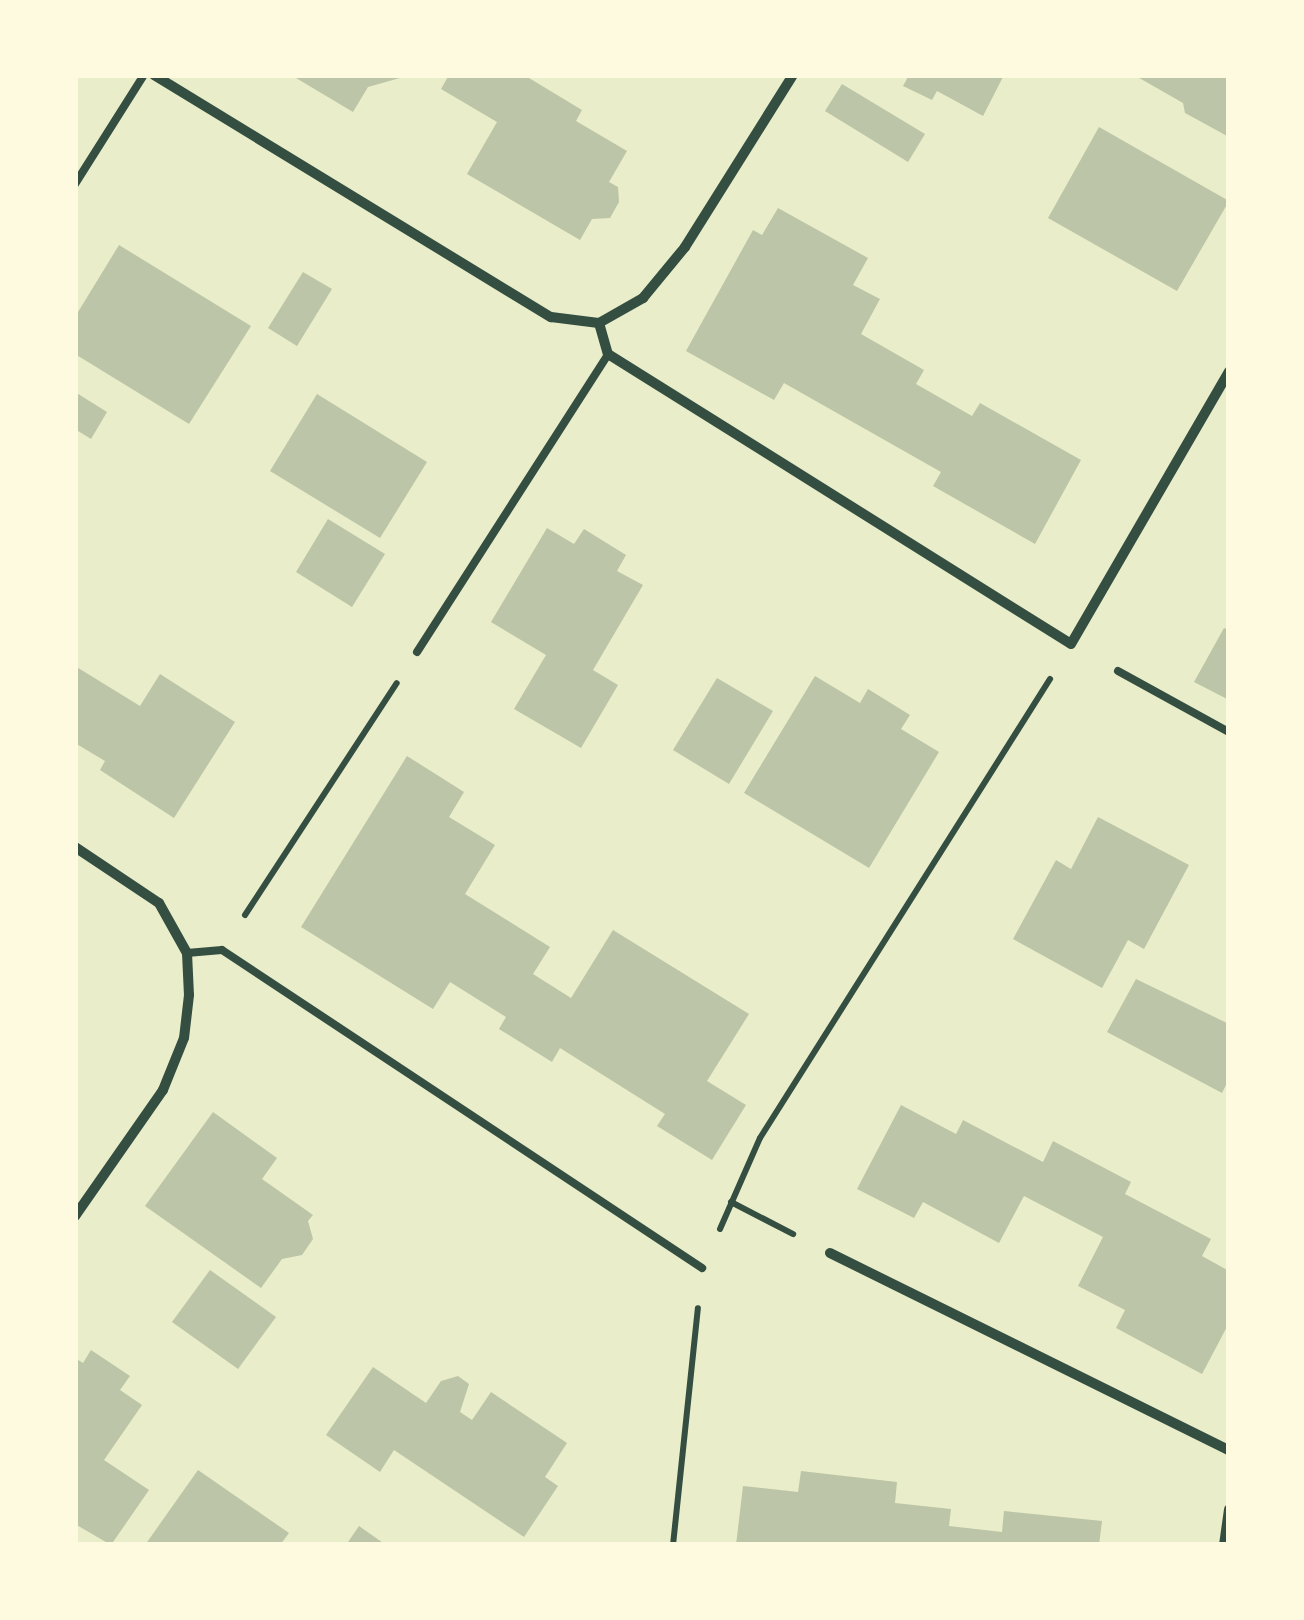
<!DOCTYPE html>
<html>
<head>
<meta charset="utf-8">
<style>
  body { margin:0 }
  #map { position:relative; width:1304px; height:1620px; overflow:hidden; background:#e9edc9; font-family:"Space Grotesk",sans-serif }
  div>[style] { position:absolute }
  .building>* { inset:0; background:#bcc5a7 }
  .path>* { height:6px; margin:-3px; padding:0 3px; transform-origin:3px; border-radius:3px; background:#344e41 }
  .service>* { height:8px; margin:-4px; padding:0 4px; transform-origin:4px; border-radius:4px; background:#344e41 }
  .minor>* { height:10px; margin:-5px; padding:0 5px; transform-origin:5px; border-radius:5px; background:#344e41 }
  span { translate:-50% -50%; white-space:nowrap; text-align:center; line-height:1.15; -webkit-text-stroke:10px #fefae0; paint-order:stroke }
  .frame { position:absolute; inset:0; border:78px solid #fefae0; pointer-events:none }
</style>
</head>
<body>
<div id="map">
  <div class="building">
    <i style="clip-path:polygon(291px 75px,407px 75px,407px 76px,368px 87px,353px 112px)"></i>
    <i style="clip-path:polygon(449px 75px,524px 75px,582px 110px,576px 121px,627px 151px,609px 182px,618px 187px,619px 202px,610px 218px,592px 219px,580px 240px,467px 174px,497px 122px,441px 89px)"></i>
    <i style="clip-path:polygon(909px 75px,1004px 75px,983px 116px,937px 91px,932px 100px,903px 86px)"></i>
    <i style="clip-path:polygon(1134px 75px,1229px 75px,1229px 137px,1185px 113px,1183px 103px)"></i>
    <i style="clip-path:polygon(842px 84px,925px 134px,908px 162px,825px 111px)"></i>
    <i style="clip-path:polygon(1099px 127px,1229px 201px,1177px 291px,1048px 218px)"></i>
    <i style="clip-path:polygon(778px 208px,868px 258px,853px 285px,880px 299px,861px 334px,924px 370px,916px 384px,972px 416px,980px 403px,1081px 460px,1035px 544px,933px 486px,941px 472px,784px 383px,774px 400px,686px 351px,753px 230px,762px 235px)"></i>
    <i style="clip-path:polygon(119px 245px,251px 326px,189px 424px,75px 354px,75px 317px)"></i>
    <i style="clip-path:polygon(303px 272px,332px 289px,297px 346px,268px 328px)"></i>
    <i style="clip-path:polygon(75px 392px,107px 412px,91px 439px,75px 429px)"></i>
    <i style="clip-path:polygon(317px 394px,427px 462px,380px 538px,270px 471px)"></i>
    <i style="clip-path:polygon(328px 519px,385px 554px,352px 607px,296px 572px)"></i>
    <i style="clip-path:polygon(547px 528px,574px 544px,584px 529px,626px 555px,617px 571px,643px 585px,593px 670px,618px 685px,581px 748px,514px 709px,546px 655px,491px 622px)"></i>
    <i style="clip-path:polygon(1224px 628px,1229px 630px,1229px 700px,1194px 682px)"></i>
    <i style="clip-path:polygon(75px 666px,140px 706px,160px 674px,235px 722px,174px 818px,100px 770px,105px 761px,75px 743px)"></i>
    <i style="clip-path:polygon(815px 676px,860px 703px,868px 689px,910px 715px,901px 729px,939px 752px,869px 868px,744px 793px)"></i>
    <i style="clip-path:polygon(717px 678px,773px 711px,729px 784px,673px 750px)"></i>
    <i style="clip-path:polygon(407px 756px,464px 792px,449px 817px,495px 845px,465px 894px,550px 947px,533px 974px,571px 998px,613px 930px,749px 1014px,707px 1081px,746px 1105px,712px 1160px,657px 1126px,665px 1114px,560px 1048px,552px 1062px,499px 1029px,506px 1017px,450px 982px,433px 1009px,301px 927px)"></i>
    <i style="clip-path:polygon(1098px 817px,1189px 865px,1144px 949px,1128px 940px,1102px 988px,1013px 939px,1056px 860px,1071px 869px)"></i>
    <i style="clip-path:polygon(1136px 979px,1229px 1024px,1229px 1079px,1222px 1093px,1107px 1032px)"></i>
    <i style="clip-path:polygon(901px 1105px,956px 1134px,963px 1120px,1043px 1162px,1053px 1141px,1131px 1182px,1125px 1194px,1211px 1239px,1202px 1256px,1229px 1271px,1229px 1323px,1202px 1374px,1116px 1328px,1125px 1310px,1078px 1286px,1103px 1237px,1024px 1196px,999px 1243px,923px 1202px,914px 1218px,857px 1189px)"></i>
    <i style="clip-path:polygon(213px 1112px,277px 1158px,262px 1179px,313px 1215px,308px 1221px,313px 1239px,302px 1255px,282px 1259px,261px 1288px,145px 1206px)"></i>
    <i style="clip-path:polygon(210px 1270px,276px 1317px,238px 1369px,172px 1322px)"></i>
    <i style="clip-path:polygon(91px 1350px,130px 1376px,120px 1390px,142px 1405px,104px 1460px,149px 1490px,111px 1545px,75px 1524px,75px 1358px,83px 1363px)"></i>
    <i style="clip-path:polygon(373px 1367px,426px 1403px,441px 1381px,458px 1376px,469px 1384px,460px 1412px,472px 1420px,491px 1392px,567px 1443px,545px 1477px,558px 1486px,524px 1537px,394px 1450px,380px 1472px,326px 1435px)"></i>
    <i style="clip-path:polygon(198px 1470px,289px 1533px,280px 1545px,145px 1545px)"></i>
    <i style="clip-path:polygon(801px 1471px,897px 1482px,895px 1503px,951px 1509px,949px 1526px,1002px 1532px,1004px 1511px,1102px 1521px,1099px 1545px,736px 1545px,743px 1486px,798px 1492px)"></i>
    <i style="clip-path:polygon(359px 1526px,386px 1545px,346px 1545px)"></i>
  </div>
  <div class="path">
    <i style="left:245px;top:915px;width:277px;rotate:-56.8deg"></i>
    <i style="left:731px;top:1202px;width:70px;rotate:27.3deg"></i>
    <i style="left:720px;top:1229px;width:99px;rotate:-66.3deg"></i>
    <i style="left:760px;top:1138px;width:543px;rotate:-57.71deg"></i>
    <i style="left:673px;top:1545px;width:238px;rotate:-84deg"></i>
  </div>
  <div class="service">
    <i style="left:75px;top:184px;width:129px;rotate:-57.7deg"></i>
    <i style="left:417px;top:652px;width:354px;rotate:-57.3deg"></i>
    <i style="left:1118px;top:671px;width:127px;rotate:28.8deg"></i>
    <i style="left:187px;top:953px;width:35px;rotate:-5deg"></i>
    <i style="left:222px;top:950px;width:576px;rotate:33.52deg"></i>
  </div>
  <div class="minor">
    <i style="left:154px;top:75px;width:465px;rotate:31.4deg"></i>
    <i style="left:551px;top:317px;width:48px;rotate:7.1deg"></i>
    <i style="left:599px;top:323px;width:51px;rotate:-29.6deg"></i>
    <i style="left:643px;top:298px;width:66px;rotate:-50.5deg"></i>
    <i style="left:685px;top:247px;width:203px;rotate:-57.9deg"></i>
    <i style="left:599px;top:323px;width:32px;rotate:74deg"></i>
    <i style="left:608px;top:354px;width:546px;rotate:32.06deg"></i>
    <i style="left:1071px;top:644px;width:315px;rotate:-59.9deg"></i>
    <i style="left:75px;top:847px;width:101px;rotate:33.7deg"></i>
    <i style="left:159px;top:903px;width:57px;rotate:60.8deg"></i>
    <i style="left:187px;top:953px;width:42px;rotate:87.3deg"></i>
    <i style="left:189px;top:995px;width:43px;rotate:96.6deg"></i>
    <i style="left:184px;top:1038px;width:56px;rotate:112deg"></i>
    <i style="left:163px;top:1090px;width:154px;rotate:124.9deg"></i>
    <i style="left:830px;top:1253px;width:445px;rotate:26.3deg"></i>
    <i style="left:1224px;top:1545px;width:36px;rotate:-82deg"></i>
  </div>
  <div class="frame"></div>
</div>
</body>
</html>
